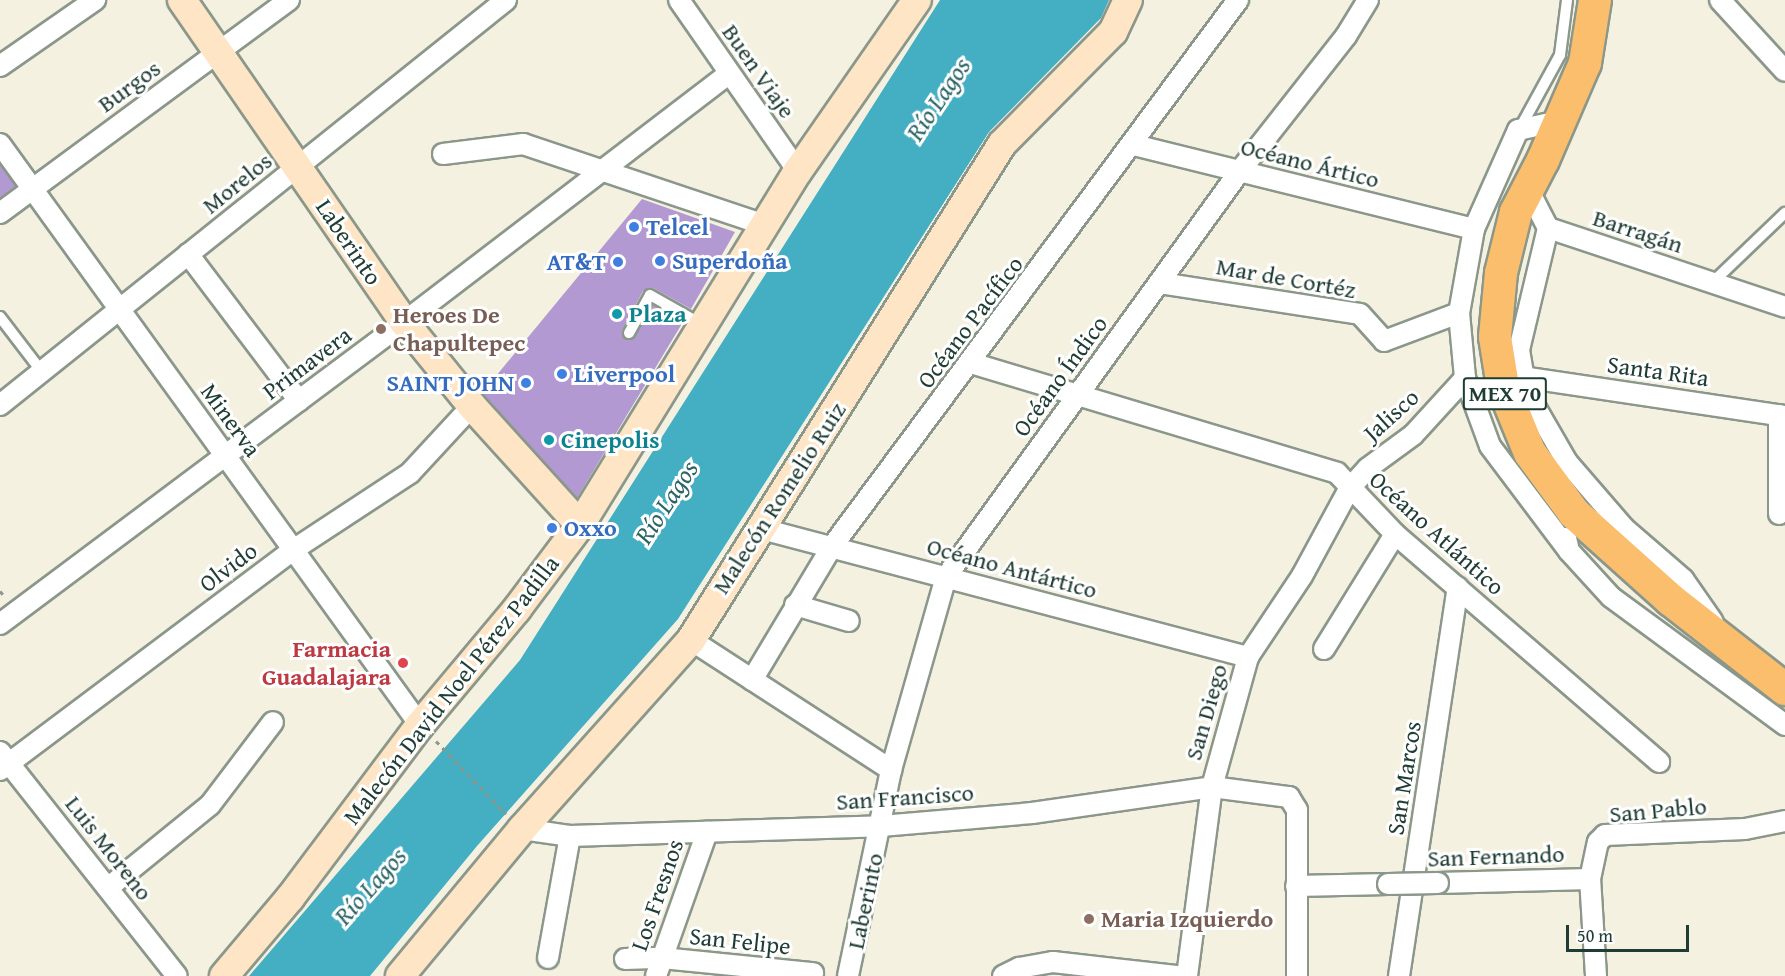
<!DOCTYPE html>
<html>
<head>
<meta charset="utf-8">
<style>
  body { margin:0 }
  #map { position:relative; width:1785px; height:976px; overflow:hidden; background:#f4f1e1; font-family:"Gentium Book Plus",serif }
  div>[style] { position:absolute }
  .water>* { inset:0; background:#44aec2 }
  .building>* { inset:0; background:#b399d2 }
  .path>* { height:3px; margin-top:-1.5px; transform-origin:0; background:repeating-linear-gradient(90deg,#8a978a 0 4.5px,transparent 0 9px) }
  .roads { filter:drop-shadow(2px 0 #8a978a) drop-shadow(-2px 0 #8a978a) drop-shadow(0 2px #8a978a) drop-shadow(0 -2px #8a978a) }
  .lane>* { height:10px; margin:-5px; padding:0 5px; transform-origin:5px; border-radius:5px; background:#fff }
  .street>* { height:20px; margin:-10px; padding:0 10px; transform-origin:10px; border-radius:10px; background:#fff }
  .secondary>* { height:28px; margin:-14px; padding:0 14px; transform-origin:14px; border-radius:14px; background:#fde5c5 }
  .primary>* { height:32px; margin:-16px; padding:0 16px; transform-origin:16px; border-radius:16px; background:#fabe6d }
  .bridges { filter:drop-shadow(2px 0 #8a978a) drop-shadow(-2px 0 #8a978a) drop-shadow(0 2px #8a978a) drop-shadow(0 -2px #8a978a) }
  .street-bridge>* { height:20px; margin:-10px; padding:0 10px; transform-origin:10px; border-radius:10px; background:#fff }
  .dots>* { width:16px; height:16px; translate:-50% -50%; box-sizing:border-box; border:3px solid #fff; border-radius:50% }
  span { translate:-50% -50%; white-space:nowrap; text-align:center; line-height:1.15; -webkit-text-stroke:6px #fff; paint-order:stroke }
  .shield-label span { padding:2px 4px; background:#fff; border:2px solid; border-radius:4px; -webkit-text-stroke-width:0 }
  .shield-label { font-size:22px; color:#1f3d34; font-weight:700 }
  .street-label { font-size:24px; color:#1f3d34 }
  .shop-label { font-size:24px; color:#366cbe; font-weight:700 }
  .left { translate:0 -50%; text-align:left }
  .right { translate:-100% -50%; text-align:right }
  .culture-label { font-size:24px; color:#0d838f; font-weight:700 }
  .education-label { font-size:24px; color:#785e54; font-weight:700 }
  .health-label { font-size:24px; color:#be3a42; font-weight:700 }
  .water-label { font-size:26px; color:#2c6566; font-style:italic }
  .scale { position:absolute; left:1566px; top:925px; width:123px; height:27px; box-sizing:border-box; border:3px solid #1f3d34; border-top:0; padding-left:8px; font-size:18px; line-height:21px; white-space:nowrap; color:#1f3d34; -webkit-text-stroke:4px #fff; paint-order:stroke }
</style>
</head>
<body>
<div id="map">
  <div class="water">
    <i style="clip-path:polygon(940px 0,1109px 0,1101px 18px,989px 132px,678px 619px,477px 846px,370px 976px,249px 976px,520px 660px)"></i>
  </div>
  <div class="building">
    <i style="clip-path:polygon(0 164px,16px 186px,0 198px)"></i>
    <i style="clip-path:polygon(642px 199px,735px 232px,691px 309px,653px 288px,643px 291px,622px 330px,625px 339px,635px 337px,653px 305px,683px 322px,577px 498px,482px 393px)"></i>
  </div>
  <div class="path">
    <i style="left:0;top:591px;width:9px;rotate:49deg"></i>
    <i style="left:436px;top:741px;width:101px;rotate:46.2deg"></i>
  </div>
  <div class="roads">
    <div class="lane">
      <i style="left:1519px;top:130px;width:85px;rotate:-61.3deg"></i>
      <i style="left:1560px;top:55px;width:55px;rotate:-82.7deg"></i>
      <i style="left:1713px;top:282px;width:100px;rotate:-43.8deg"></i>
      <i style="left:0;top:317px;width:69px;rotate:52.6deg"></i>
      <i style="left:629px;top:333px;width:43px;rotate:-61.1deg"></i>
      <i style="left:650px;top:295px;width:61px;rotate:29.5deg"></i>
    </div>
    <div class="street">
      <i style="left:679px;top:0;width:208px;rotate:55.2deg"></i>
      <i style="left:1720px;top:0;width:96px;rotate:47.5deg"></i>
      <i style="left:0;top:66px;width:116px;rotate:-34.8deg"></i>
      <i style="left:1559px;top:121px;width:42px;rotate:167.6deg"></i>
      <i style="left:1518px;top:130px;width:108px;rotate:114deg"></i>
      <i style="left:1474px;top:229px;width:85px;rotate:100.1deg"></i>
      <i style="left:1459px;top:313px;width:65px;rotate:84.7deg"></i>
      <i style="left:1465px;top:378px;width:72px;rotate:69.8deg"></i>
      <i style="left:1490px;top:446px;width:131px;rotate:53deg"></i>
      <i style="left:0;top:144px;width:717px;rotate:54.14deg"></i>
      <i style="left:1134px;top:145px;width:350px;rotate:13.9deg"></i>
      <i style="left:443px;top:154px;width:81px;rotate:-7.1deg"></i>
      <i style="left:523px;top:144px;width:255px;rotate:18.5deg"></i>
      <i style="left:1528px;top:189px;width:44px;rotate:62.9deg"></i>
      <i style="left:1548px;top:228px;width:125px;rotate:103.4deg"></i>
      <i style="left:1519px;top:350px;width:42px;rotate:80.3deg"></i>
      <i style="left:1526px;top:391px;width:82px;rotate:60deg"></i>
      <i style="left:1567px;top:462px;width:87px;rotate:49.2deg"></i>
      <i style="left:1624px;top:528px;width:78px;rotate:40.8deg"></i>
      <i style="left:1683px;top:579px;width:52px;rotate:55.1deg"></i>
      <i style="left:0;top:213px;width:359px;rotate:-36.4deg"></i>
      <i style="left:1548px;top:228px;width:250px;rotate:18.4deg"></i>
      <i style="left:188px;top:254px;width:184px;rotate:52.9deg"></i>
      <i style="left:1160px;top:283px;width:202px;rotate:8.8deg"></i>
      <i style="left:1360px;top:314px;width:36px;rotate:48deg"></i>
      <i style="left:1384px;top:341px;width:80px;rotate:-20.5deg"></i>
      <i style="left:971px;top:363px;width:382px;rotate:16.7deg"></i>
      <i style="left:1337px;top:473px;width:84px;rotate:46.4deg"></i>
      <i style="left:1395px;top:534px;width:349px;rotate:40.8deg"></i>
      <i style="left:1523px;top:377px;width:265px;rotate:8.5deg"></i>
      <i style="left:0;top:405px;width:648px;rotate:-38.67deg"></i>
      <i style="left:1779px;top:514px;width:99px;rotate:-90deg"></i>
      <i style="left:762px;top:529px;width:503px;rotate:14.76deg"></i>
      <i style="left:1566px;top:538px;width:13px;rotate:77deg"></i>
      <i style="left:1569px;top:551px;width:62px;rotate:47.6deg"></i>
      <i style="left:1611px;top:597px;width:216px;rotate:36.3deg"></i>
      <i style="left:795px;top:605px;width:56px;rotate:16.5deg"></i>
      <i style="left:0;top:624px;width:504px;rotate:-36.78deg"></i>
      <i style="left:404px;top:322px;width:408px;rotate:-37.4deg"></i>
      <i style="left:691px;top:640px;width:239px;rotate:33deg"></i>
      <i style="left:1324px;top:649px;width:135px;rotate:-58.3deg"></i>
      <i style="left:752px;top:680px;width:154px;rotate:-59.1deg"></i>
      <i style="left:831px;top:548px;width:683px;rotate:-53.4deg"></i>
      <i style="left:0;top:752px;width:285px;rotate:51.7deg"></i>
      <i style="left:0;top:770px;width:366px;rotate:-36.9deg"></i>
      <i style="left:293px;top:550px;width:140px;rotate:-33.3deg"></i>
      <i style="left:410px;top:473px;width:91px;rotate:-47.2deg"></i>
      <i style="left:522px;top:829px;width:49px;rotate:8.3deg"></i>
      <i style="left:570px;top:836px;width:311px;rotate:-1.8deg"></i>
      <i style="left:881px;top:826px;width:152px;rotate:-4.9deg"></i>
      <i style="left:1032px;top:813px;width:182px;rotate:-8.2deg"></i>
      <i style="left:1212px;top:787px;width:78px;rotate:7.4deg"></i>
      <i style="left:1289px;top:797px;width:15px;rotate:58deg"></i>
      <i style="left:1297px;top:810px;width:166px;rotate:90deg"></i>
      <i style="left:1438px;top:883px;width:152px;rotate:-1.5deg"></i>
      <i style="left:1296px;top:886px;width:92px;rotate:-1.2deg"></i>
      <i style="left:109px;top:887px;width:130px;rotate:-39.1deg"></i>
      <i style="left:210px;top:805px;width:104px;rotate:-52.8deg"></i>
      <i style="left:548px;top:958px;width:124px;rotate:-79.8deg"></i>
      <i style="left:625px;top:959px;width:37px;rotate:-2deg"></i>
      <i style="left:662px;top:958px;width:152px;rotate:5.7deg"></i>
      <i style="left:656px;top:976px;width:153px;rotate:-70.5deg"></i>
      <i style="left:848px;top:976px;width:210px;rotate:-78.2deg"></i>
      <i style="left:891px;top:770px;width:201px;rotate:-74.1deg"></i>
      <i style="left:946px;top:577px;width:500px;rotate:-54.1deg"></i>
      <i style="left:1239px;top:172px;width:173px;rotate:-51.8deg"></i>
      <i style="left:1346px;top:36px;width:42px;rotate:-58.6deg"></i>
      <i style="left:1003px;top:976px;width:18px;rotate:-27deg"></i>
      <i style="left:1019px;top:968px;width:35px;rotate:-10deg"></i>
      <i style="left:1053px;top:962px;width:124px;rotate:6.5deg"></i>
      <i style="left:1187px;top:976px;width:191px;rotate:-82.5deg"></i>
      <i style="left:1212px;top:787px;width:135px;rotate:-74.5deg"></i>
      <i style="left:1248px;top:657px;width:97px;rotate:-56.3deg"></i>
      <i style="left:1302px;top:576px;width:99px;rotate:-61.6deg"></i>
      <i style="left:1349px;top:489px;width:28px;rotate:-48deg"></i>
      <i style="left:1368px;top:468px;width:56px;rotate:-36.3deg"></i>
      <i style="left:1413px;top:435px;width:77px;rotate:-47.6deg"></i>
      <i style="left:1399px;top:976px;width:393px;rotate:-81.4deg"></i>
      <i style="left:1596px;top:976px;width:97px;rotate:-93.5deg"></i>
      <i style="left:1590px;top:879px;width:38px;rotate:-78deg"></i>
      <i style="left:1598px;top:842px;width:10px;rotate:-45deg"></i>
      <i style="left:1605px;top:835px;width:140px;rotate:-2.5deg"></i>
      <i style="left:1745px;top:829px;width:41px;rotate:-11.3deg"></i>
    </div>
    <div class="secondary">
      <i style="left:182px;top:0;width:391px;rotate:55.4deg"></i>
      <i style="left:404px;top:322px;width:108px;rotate:51deg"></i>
      <i style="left:472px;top:406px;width:161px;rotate:47.8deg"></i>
      <i style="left:224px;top:976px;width:102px;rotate:-49.8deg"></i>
      <i style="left:290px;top:898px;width:216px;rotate:-53.1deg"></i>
      <i style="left:420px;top:725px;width:151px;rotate:-50.1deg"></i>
      <i style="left:517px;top:609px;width:105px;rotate:-53.1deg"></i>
      <i style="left:580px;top:525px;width:416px;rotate:-58.4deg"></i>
      <i style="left:798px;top:171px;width:208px;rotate:-55.2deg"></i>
      <i style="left:400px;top:976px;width:191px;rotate:-50.3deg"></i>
      <i style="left:522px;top:829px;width:254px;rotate:-48.2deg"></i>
      <i style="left:691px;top:640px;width:585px;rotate:-57.91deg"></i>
      <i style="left:1002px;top:144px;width:158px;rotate:-45.3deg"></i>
      <i style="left:1113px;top:32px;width:35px;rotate:-65deg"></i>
    </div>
    <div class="primary">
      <i style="left:1595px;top:0;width:64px;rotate:99deg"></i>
      <i style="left:1585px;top:63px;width:106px;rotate:113.4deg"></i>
      <i style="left:1543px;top:160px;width:59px;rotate:117.4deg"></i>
      <i style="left:1516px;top:212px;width:63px;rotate:103.8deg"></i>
      <i style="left:1501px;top:273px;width:64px;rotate:95.4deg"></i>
      <i style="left:1495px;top:337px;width:51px;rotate:80.9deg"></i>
      <i style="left:1503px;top:387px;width:71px;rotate:67.8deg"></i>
      <i style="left:1530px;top:453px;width:74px;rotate:53.7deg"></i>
      <i style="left:1574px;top:513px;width:130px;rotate:41.9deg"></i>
      <i style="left:1671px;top:600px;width:145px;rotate:38deg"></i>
    </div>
  </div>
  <div class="bridges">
    <div class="street-bridge">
      <i style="left:1388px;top:884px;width:50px;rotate:-1.1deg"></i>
    </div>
  </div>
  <div class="dots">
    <i style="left:634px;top:227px;background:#3f7fe0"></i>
    <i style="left:660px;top:261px;background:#3f7fe0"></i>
    <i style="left:618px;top:262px;background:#3f7fe0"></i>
    <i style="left:617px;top:314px;background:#0f9aa8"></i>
    <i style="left:381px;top:329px;background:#8d6e63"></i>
    <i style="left:562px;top:374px;background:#3f7fe0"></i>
    <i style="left:526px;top:383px;background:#3f7fe0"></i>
    <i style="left:549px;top:440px;background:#0f9aa8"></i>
    <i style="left:552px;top:528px;background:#3f7fe0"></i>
    <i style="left:403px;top:663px;background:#e0444e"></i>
    <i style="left:1089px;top:919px;background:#8d6e63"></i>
  </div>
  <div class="shield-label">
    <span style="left:1505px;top:394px">MEX 70</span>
  </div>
  <div class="street-label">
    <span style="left:759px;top:71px;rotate:55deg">Buen Viaje</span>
    <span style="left:129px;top:86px;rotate:-36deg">Burgos</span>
    <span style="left:1310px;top:163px;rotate:14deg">Océano Ártico</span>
    <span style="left:237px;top:183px;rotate:-39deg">Morelos</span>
    <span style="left:1638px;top:231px;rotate:18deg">Barragán</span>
    <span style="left:349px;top:242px;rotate:56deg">Laberinto</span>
    <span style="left:1286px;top:278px;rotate:10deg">Mar de Cortéz</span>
    <span style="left:970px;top:322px;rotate:-53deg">Océano Pacífico</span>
    <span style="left:307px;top:363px;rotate:-37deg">Primavera</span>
    <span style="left:1658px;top:371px;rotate:8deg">Santa Rita</span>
    <span style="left:1060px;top:376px;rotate:-54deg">Océano Índico</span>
    <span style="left:1391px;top:415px;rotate:-42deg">Jalisco</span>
    <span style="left:231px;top:420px;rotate:54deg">Minerva</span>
    <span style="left:779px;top:498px;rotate:-57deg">Malecón Romelio Ruiz</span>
    <span style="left:1437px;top:533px;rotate:42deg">Océano Atlántico</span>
    <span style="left:228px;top:567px;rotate:-37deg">Olvido</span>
    <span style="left:1012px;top:568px;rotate:15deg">Océano Antártico</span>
    <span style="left:451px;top:690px;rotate:-52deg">Malecón David Noel Pérez Padilla</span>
    <span style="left:1206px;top:712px;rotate:-74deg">San Diego</span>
    <span style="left:1404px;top:778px;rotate:-81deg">San Marcos</span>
    <span style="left:905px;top:797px;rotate:-4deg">San Francisco</span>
    <span style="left:1658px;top:810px;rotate:-5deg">San Pablo</span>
    <span style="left:109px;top:848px;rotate:52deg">Luis Moreno</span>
    <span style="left:1496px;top:856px;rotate:-2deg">San Fernando</span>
    <span style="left:657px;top:895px;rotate:-71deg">Los Fresnos</span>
    <span style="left:865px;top:901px;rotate:-78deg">Laberinto</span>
    <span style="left:740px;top:941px;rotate:6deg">San Felipe</span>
  </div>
  <div class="shop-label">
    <span class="left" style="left:646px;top:227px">Telcel</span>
    <span class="left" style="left:672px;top:261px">Superdoña</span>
    <span class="right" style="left:606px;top:262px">AT&amp;T</span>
    <span class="left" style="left:574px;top:374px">Liverpool</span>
    <span class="right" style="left:514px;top:383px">SAINT JOHN</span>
    <span class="left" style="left:564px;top:528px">Oxxo</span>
  </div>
  <div class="culture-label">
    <span class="left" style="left:629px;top:314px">Plaza</span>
    <span class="left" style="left:561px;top:440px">Cinepolis</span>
  </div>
  <div class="education-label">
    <span class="left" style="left:393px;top:329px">Heroes De<br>Chapultepec</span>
    <span class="left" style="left:1101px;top:919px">Maria Izquierdo</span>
  </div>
  <div class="health-label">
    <span class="right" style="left:391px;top:663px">Farmacia<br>Guadalajara</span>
  </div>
  <div class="water-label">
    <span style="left:938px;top:99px;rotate:-56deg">Río Lagos</span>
    <span style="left:666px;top:502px;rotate:-57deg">Río Lagos</span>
    <span style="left:370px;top:886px;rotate:-48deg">Río Lagos</span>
  </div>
  <div class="scale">50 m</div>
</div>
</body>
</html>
